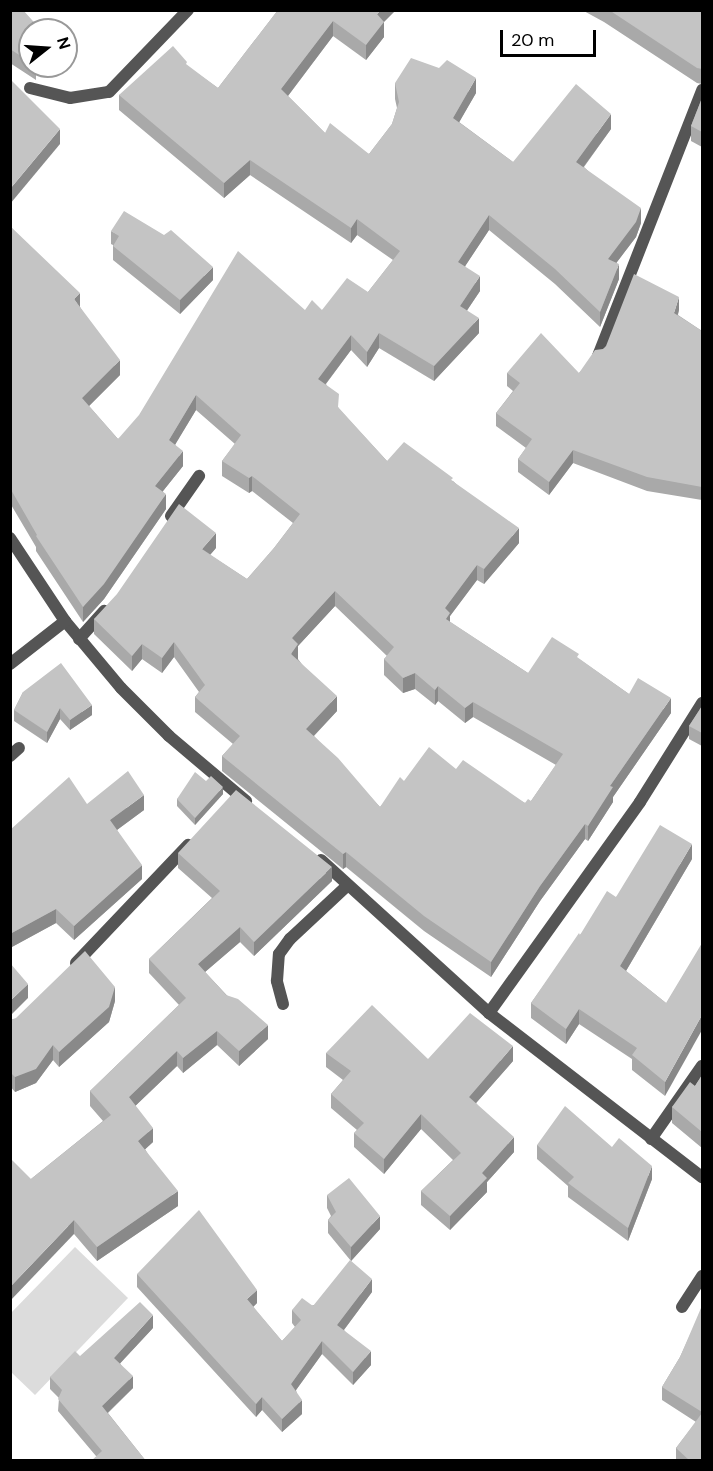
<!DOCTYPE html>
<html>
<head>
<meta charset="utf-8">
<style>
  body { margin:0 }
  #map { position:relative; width:713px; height:1471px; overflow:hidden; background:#fff; font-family:"DM Sans",sans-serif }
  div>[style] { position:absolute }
  .green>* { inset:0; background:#dcdcdc }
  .lane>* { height:12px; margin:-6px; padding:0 6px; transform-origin:6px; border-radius:6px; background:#555 }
  .street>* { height:12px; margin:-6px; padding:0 6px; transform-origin:6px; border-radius:6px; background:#555 }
  .wall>* { inset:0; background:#a9a9a9 }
  .shaded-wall>* { inset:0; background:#898989 }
  .building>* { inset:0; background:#c4c4c4 }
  span { translate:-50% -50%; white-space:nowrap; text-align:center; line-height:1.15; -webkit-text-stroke:4.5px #fff; paint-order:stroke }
  .frame { position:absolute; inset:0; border:12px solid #000; pointer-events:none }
  .north { position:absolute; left:18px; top:18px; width:60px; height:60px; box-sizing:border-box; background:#fff; border:2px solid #999; border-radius:50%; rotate:73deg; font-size:16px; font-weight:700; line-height:24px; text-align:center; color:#000 }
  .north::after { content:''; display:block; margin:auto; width:21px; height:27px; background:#000; clip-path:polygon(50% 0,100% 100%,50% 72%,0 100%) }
  .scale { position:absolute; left:500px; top:30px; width:96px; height:27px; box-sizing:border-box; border:3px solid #000; border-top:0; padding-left:8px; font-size:18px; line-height:21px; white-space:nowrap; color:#000; -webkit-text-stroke:4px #fff; paint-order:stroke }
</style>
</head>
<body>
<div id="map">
  <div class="green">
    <i style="clip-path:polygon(75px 1247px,128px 1298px,35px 1395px,11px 1372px,10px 1314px)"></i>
  </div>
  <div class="lane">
    <i style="left:598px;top:356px;width:286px;rotate:-68.6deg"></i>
    <i style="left:10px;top:756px;width:12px;rotate:-42deg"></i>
  </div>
  <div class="street">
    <i style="left:30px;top:88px;width:41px;rotate:14deg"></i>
    <i style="left:70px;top:98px;width:39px;rotate:-9deg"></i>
    <i style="left:109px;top:92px;width:114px;rotate:-46.1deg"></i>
    <i style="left:171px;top:516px;width:49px;rotate:-55deg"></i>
    <i style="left:10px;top:538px;width:100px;rotate:56.5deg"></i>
    <i style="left:65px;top:621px;width:87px;rotate:50.1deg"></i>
    <i style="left:121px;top:688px;width:68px;rotate:45deg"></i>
    <i style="left:169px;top:736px;width:101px;rotate:40.2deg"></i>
    <i style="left:79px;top:639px;width:38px;rotate:-48deg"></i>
    <i style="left:10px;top:664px;width:70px;rotate:-38deg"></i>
    <i style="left:321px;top:860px;width:227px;rotate:42.3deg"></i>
    <i style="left:489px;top:1013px;width:269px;rotate:37.6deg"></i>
    <i style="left:76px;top:963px;width:163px;rotate:-46.5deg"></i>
    <i style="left:283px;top:1004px;width:24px;rotate:-105deg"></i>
    <i style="left:277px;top:981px;width:27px;rotate:-86deg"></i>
    <i style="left:279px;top:954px;width:19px;rotate:-54deg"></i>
    <i style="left:290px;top:939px;width:79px;rotate:-43deg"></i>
    <i style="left:489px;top:1013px;width:259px;rotate:-54.4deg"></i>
    <i style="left:640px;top:802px;width:117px;rotate:-57.9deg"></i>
    <i style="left:651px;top:1139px;width:89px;rotate:-55.1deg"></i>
    <i style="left:682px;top:1307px;width:37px;rotate:-57deg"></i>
  </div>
  <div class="wall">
    <i style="clip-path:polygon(10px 10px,30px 30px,30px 66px,36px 66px,36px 80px,10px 63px)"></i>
    <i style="clip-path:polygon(evenodd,278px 10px,384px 22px,384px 37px,366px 60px,333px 36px,288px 96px,325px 133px,369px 154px,392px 124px,397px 108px,395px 99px,395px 83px,476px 93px,459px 122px,513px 162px,611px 129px,584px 167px,641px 223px,636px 237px,616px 263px,619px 279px,600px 327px,555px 284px,489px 230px,465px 266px,480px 291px,467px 310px,479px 333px,434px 381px,379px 348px,367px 367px,351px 350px,326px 384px,339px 409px,387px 461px,453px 481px,519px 543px,484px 584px,477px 580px,450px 616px,450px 622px,528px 673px,579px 659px,629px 694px,671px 713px,613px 797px,613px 802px,588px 841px,585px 839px,540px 901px,491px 977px,424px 931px,346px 867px,343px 869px,222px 771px,222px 756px,233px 744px,195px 712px,195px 697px,199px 692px,174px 657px,162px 673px,142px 659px,132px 671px,94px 634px,94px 619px,216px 548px,210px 555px,247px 579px,274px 548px,293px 523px,252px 491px,249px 493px,222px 476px,222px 461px,235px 444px,196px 410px,175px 444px,183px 466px,163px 491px,166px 509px,104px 599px,83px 622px,36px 551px,36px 547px,10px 503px,10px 226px,80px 307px,120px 375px,89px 406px,118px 439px,305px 310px,322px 310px,368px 292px,393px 260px,357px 235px,351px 243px,250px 175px,224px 198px,119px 110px,119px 95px,187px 66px,218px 88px,278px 10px,335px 606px,387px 656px,384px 659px,384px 675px,403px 693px,415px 689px,435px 705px,438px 701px,465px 723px,473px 717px,556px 765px,531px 801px,525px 803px,456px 769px,404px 781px,380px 807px,314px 736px,337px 711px,298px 659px,298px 646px,335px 606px)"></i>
    <i style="clip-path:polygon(582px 10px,702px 10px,702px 84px,697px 83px,604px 22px)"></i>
    <i style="clip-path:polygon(702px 98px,702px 147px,691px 141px,691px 126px)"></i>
    <i style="clip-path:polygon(111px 231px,213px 280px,180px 314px,113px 260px,113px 245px,111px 244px)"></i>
    <i style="clip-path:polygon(679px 310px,678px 315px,702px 331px,702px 500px,647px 491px,573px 463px,549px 495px,518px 472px,518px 459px,526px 448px,496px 426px,496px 413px,513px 391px,507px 386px,507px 373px,579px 373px,603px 349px)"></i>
    <i style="clip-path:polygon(23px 692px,92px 715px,70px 730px,60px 719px,47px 743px,14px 721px,14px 710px)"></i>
    <i style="clip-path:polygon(702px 706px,702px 746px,689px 739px,689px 726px)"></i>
    <i style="clip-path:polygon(206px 781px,223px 794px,195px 825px,177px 806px,177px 799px)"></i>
    <i style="clip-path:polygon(87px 804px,144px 810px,117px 830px,142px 879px,74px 940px,56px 923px,10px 948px,10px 830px)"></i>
    <i style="clip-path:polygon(178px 853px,332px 881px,254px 956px,240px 942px,205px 972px,268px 1039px,239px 1066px,217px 1045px,183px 1073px,177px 1066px,135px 1106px,153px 1142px,145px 1149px,178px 1206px,97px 1261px,74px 1234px,31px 1179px,103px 1121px,90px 1106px,90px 1091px,179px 1005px,149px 973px,149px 959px,212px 898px,178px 868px)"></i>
    <i style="clip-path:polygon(692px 859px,626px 971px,666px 1003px,665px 1096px,632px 1070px,632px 1059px,579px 1024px,566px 1044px,531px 1018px,531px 1003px,580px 935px,616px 897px)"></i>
    <i style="clip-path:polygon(115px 1001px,109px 1022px,59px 1067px,53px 1060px,36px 1083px,15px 1092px,10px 1086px,10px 1020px)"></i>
    <i style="clip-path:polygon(326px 1053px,428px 1059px,513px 1061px,476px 1103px,514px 1152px,487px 1182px,487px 1192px,450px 1230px,421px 1205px,421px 1191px,453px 1160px,421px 1129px,384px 1174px,354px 1147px,354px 1133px,357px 1130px,331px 1108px,331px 1094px,343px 1080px,326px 1067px)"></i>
    <i style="clip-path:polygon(702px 1075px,702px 1148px,672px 1123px,672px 1107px,695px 1086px)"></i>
    <i style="clip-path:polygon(537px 1145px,612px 1147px,652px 1179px,628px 1241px,568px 1197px,568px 1186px,537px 1159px)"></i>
    <i style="clip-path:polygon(327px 1195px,380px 1229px,351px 1261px,328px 1233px,328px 1220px,331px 1216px,327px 1208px)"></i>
    <i style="clip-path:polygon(137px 1274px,257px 1303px,253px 1307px,282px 1341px,295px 1327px,292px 1323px,292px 1310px,372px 1292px,344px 1330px,371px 1365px,353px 1385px,322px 1354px,296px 1390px,302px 1414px,282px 1432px,262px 1410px,256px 1417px,137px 1287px)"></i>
    <i style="clip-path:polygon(702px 1309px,702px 1461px,676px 1461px,676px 1448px,696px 1422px,662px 1400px,662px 1387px,680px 1357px)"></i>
    <i style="clip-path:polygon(153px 1328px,120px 1363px,133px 1388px,108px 1413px,146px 1461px,96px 1456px,58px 1411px,59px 1398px,50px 1389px,50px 1377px)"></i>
  </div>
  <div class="shaded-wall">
    <i style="clip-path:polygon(381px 10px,396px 10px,384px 22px,384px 37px,366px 60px,366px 45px,377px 14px)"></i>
    <i style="clip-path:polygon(333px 21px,333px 36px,281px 105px,281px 89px)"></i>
    <i style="clip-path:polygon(476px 78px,476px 93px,453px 133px,453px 118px)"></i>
    <i style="clip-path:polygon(611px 114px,611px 129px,576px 177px,576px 162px)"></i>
    <i style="clip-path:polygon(60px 129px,60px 144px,10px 204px,10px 189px)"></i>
    <i style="clip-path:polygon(250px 160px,250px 175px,224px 198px,224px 183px)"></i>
    <i style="clip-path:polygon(641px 208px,641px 223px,636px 237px,608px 274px,608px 259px)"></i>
    <i style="clip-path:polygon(489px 215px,489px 230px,458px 277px,458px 262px)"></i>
    <i style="clip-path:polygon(357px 219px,357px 235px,351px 243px,351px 228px)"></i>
    <i style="clip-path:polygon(619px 264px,619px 279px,600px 327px,600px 312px)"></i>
    <i style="clip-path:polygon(213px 267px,213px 280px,180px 314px,180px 300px)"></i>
    <i style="clip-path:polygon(480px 276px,480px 291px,460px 321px,460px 306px)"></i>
    <i style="clip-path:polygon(80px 293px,80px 308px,74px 299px)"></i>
    <i style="clip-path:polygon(679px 297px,679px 310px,674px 326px,674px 313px)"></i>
    <i style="clip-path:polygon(479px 318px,479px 333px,434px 381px,434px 366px)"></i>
    <i style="clip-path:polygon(379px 333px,379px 348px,367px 367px,367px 352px)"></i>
    <i style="clip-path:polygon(351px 335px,351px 350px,318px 394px,318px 379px)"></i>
    <i style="clip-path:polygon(120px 360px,120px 375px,82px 413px,82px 398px)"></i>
    <i style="clip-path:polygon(196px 395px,196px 410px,169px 455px,169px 440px)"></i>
    <i style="clip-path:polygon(573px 450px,573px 463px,549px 495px,549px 482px)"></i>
    <i style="clip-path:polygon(183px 451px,183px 466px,155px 501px,155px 486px)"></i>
    <i style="clip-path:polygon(252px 476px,252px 491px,249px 493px,249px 478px)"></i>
    <i style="clip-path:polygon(166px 494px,166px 509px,104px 599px,83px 622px,83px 607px)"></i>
    <i style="clip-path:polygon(519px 528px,519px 543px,484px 584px,484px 569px)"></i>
    <i style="clip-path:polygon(216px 533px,216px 548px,202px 564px,202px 549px)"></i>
    <i style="clip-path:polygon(477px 565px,477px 580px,450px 616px,450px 628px,446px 634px,445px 608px)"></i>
    <i style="clip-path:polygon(335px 591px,335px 606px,298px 646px,298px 659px,291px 669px,292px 638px)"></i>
    <i style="clip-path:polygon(174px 642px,174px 657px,162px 673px,162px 658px)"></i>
    <i style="clip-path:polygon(142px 644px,142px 659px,132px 671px,132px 656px)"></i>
    <i style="clip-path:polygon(415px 673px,415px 689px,403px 693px,403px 678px)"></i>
    <i style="clip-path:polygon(438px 686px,438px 701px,435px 705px,435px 690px)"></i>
    <i style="clip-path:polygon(337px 696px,337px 711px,306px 744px,306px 729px)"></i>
    <i style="clip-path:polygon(671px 698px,671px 713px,613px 797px,613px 802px,588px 841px,588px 826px,610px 786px)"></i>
    <i style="clip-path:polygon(473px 702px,473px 717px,465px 723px,465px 708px)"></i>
    <i style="clip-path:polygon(92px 705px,92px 715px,70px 730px,70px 720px)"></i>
    <i style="clip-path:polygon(60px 708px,60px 719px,47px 743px,47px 732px)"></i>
    <i style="clip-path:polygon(223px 787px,223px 794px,195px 825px,195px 818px)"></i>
    <i style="clip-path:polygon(144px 795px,144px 810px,110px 835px,110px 820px)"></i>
    <i style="clip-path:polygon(585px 824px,585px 839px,540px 901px,491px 977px,491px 962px,540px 886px)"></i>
    <i style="clip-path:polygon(692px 844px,692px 859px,620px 981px,620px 966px)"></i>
    <i style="clip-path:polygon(346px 852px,346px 867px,343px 869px,343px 854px)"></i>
    <i style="clip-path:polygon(142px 865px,142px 879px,74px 940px,74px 926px)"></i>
    <i style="clip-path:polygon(332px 867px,332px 881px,254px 956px,254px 942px)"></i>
    <i style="clip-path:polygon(56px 909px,56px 923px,10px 948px,10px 934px)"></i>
    <i style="clip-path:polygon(240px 927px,240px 942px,198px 978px,198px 964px)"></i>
    <i style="clip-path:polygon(28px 984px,28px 998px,10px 1016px,10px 1001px)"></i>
    <i style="clip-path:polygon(115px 987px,115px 1001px,109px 1022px,59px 1067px,59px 1052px)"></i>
    <i style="clip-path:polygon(579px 1009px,579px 1024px,566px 1044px,566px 1029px)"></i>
    <i style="clip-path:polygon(702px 1015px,702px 1030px,665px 1096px,665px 1082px)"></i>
    <i style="clip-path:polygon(268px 1025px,268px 1039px,239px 1066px,239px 1051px)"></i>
    <i style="clip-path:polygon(217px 1031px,217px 1045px,183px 1073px,183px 1058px)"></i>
    <i style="clip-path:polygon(53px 1045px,53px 1060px,36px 1083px,15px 1092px,15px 1077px)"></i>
    <i style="clip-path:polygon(513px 1046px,513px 1061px,469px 1111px,469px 1097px)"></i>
    <i style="clip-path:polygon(177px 1051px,177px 1066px,129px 1112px,129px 1097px)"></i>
    <i style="clip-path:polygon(421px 1114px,421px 1129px,384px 1174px,384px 1159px)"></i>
    <i style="clip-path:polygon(153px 1128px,153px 1142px,138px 1156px,138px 1141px)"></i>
    <i style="clip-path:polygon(514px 1137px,514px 1152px,487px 1182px,487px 1192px,450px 1230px,450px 1216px,482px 1173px)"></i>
    <i style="clip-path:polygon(652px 1166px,652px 1179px,628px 1241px,628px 1228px)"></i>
    <i style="clip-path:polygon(178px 1191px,178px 1206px,97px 1261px,97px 1247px)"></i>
    <i style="clip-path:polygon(380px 1216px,380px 1229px,351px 1261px,351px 1247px)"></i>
    <i style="clip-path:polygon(74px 1220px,74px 1234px,10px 1301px,10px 1287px)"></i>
    <i style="clip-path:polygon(372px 1279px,372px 1292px,337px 1339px,337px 1325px)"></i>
    <i style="clip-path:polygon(257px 1290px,257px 1303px,247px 1313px,247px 1299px)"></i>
    <i style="clip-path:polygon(153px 1315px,153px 1328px,114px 1370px,114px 1358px)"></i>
    <i style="clip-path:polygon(322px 1341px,322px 1354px,291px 1397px,291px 1384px)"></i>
    <i style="clip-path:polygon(371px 1351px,371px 1365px,353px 1385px,353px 1372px)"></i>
    <i style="clip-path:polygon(133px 1376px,133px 1388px,102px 1418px,102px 1406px)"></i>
    <i style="clip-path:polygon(262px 1397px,262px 1410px,256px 1417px,256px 1404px)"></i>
    <i style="clip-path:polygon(302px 1400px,302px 1414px,282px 1432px,282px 1419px)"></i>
  </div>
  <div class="building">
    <i style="clip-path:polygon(10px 10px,23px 10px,41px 30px,30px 30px,30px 54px,29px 55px,30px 57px,30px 62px,10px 49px)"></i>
    <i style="clip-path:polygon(evenodd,278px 10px,381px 10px,377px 14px,384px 22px,366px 45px,333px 21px,281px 89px,325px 133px,330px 123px,369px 154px,392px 124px,399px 102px,395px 83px,411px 58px,439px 68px,447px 60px,476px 78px,453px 118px,513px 162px,576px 84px,611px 114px,576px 162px,641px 208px,636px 222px,608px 259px,619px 264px,600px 312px,555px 269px,489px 215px,458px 262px,480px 276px,460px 306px,479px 318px,434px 366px,379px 333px,367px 352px,351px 335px,318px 379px,339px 394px,338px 407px,387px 461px,404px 442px,453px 478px,451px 480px,519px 528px,484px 569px,477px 565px,445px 608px,450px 613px,446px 619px,528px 673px,552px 637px,579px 654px,577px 657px,629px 694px,638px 678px,671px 698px,610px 786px,613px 787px,588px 826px,585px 824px,540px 886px,491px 962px,424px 916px,346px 852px,343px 854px,222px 756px,240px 736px,195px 697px,205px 685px,174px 642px,162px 658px,142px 644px,132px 656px,94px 619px,117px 594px,179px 504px,216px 533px,202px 549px,247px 579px,274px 548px,300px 514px,252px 476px,249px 478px,222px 461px,241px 435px,196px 395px,169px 440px,183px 451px,155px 486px,166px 494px,104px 584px,83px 607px,36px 536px,37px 535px,10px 488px,10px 226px,80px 293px,74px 299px,120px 360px,82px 398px,118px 439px,139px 415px,238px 251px,305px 310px,312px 300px,322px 310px,347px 278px,368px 292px,400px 251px,357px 219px,351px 228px,250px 160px,224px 183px,119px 95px,173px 46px,187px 62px,186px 64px,218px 88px,278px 10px,335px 591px,394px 647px,384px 659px,403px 678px,415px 673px,435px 690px,438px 686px,465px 708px,473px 702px,563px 754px,531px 801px,528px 799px,525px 803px,463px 760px,456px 769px,429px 747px,404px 781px,400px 777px,380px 807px,338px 758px,306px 729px,337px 696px,291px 654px,298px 644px,292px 638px,335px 591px)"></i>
    <i style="clip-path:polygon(609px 10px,702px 10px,702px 69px,697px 68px)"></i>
    <i style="clip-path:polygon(10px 79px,60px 129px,10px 189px)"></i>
    <i style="clip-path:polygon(702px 98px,702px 132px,691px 126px)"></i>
    <i style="clip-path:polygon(124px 211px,164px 235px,171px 230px,213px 267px,180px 300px,113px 246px,119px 236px,111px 231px)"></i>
    <i style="clip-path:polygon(634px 274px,679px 297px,674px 313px,702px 331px,702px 487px,647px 477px,573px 450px,549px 482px,518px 459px,532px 439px,496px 413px,520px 383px,507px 373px,541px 333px,579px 373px,595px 350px,603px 349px,606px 346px)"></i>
    <i style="clip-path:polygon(61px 663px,92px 705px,70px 720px,60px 708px,47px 732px,14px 710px,23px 692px)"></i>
    <i style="clip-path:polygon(702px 706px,702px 733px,689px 726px)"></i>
    <i style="clip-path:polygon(128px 771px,144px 795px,110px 820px,142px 865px,74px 926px,56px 909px,10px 934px,10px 830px,69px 777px,87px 804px)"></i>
    <i style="clip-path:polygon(195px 772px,206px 781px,211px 776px,223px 787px,195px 818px,177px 799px)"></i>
    <i style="clip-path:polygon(236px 790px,332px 867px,254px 942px,240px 927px,198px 964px,226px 995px,238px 999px,268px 1025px,239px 1051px,217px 1031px,183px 1058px,177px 1051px,129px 1097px,153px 1128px,138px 1141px,178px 1191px,97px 1247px,74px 1220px,10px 1287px,10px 1158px,31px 1179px,111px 1115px,90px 1091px,186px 998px,149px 959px,220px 891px,178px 853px)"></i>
    <i style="clip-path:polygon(660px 825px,692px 844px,620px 966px,666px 1003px,702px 943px,702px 1015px,665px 1082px,632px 1055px,637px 1048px,579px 1009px,566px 1029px,531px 1003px,579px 933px,580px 935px,607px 891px,616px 897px)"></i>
    <i style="clip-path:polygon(85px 951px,115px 987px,109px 1007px,59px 1052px,53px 1045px,36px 1069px,15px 1077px,10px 1072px,10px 1020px,16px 1018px)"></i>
    <i style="clip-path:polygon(10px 963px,28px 984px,10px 1001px)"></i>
    <i style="clip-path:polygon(372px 1005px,428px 1059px,470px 1013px,513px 1046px,469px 1097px,514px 1137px,482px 1173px,487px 1178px,450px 1216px,421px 1191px,461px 1153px,421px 1114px,384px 1159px,354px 1133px,364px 1123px,331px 1094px,351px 1071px,326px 1053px)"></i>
    <i style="clip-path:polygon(702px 1075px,702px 1132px,672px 1107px,690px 1082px,695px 1086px)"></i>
    <i style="clip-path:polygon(565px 1106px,612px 1147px,619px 1138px,652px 1166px,628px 1228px,568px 1183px,574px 1177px,537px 1145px)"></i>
    <i style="clip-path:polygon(349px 1178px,380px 1216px,351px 1247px,328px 1220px,336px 1212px,327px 1195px)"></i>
    <i style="clip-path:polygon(199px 1210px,257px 1290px,247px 1299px,282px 1341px,301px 1320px,292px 1310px,302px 1298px,313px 1306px,350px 1260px,372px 1279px,337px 1325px,371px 1351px,353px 1372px,322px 1341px,291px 1384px,302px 1400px,282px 1419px,262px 1397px,256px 1404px,137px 1274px)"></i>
    <i style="clip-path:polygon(140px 1302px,153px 1315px,114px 1358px,133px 1376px,102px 1406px,146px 1461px,91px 1461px,102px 1451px,58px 1399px,62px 1390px,50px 1377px,75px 1351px,80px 1356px)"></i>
    <i style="clip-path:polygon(701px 1308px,702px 1309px,702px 1412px,662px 1387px,680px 1357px)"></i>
    <i style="clip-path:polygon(702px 1413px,702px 1461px,690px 1461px,676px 1448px)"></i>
  </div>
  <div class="frame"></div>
  <div class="north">N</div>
  <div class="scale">20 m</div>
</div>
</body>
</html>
